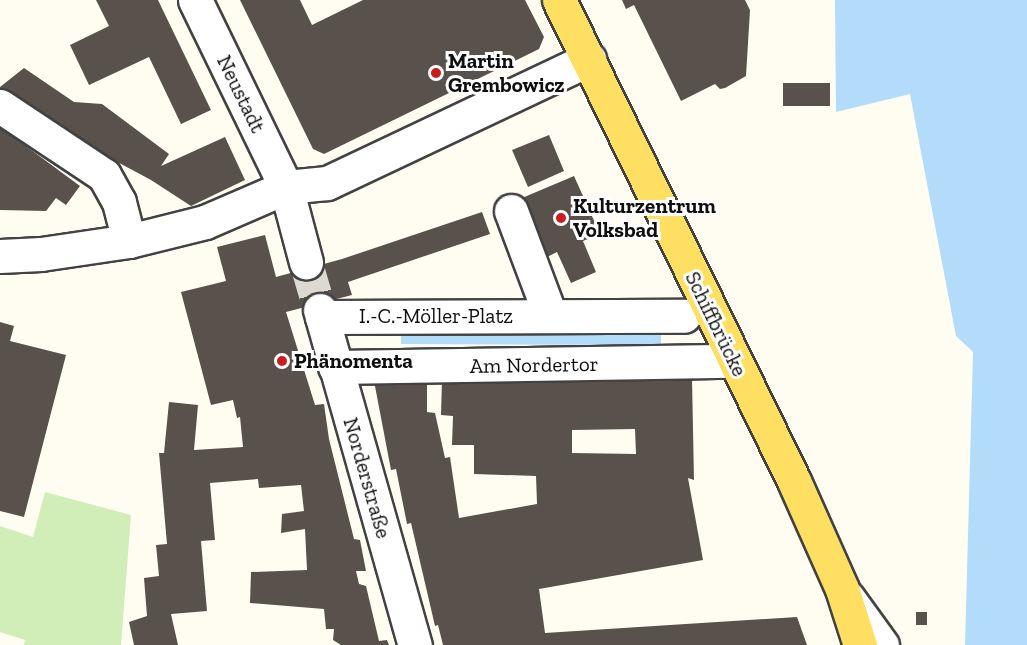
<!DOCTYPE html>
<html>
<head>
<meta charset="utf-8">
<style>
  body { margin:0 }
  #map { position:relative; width:1027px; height:645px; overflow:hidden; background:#fffdf2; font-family:"Zilla Slab",serif }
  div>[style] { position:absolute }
  .green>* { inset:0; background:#d1edb8 }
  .water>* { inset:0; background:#b2dcfa }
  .building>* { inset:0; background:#59514b }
  .minor-tunnel>* { height:33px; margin-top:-16.5px; transform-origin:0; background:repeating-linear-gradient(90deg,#dbd9d0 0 33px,transparent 0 49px) }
  .roads { filter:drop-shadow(2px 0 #424242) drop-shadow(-2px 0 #424242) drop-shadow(0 2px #424242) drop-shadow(0 -2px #424242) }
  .minor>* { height:33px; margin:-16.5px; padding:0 16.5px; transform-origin:16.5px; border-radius:16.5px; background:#fff }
  .major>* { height:33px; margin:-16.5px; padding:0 16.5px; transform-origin:16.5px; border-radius:16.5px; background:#ffdf62 }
  .dots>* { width:16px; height:16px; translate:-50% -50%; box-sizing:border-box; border:3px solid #fff; border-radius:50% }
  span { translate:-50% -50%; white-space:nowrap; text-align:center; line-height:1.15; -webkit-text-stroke:6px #fff; paint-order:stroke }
  .poi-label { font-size:21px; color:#0f0f0f; font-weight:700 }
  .left { translate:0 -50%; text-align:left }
  .street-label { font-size:21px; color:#0f0f0f }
</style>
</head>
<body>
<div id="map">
  <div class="green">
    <i style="clip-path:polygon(45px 492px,131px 515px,121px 645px,24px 645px,25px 640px,0 632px,0 526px,33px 537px)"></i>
  </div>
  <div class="water">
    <i style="clip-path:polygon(835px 0,1027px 0,1027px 645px,965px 645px,973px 352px,956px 336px,910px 94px,836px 112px)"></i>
    <i style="clip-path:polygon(401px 333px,661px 333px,661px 345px,401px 344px)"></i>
  </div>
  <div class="building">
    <i style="clip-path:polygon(96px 0,158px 0,211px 110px,181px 124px,149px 57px,89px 85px,70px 45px,109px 26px)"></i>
    <i style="clip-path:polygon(240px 0,300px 0,312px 25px,363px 0,525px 0,544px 37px,539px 49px,324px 154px,313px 149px)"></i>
    <i style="clip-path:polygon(622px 0,745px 0,750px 10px,746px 76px,725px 88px,720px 89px,715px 84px,681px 101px,634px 5px,626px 9px)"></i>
    <i style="clip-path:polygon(24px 68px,74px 102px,102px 104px,169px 154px,161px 166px,225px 137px,245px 180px,191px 206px,151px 180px,54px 128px,0 90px,0 87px)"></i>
    <i style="clip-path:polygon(783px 83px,830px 83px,830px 106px,783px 106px)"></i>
    <i style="clip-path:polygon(0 127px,80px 186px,66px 205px,56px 198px,46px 211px,0 210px)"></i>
    <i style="clip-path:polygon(549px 135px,564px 171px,528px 187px,512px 150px)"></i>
    <i style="clip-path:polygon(574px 176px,600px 234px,583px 241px,596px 272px,571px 283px,557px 252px,547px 257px,522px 198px)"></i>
    <i style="clip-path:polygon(482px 212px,490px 234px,348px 282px,352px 295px,286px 312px,315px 405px,324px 404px,329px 439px,354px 539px,360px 540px,366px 571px,356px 571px,359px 584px,366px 586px,379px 641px,387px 640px,389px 645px,341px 645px,333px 640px,334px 629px,326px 629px,324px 609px,250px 603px,251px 572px,307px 570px,305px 529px,281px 533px,282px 514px,304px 511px,301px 485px,259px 488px,258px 479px,210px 483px,215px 540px,201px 541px,207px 611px,171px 614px,178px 645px,134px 645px,129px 622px,147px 616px,144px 578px,159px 576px,156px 545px,167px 544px,159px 453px,164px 453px,169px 402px,198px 405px,194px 450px,243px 447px,240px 417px,237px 418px,233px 400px,211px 405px,181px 292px,226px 281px,217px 247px,265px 235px,276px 277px,342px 259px)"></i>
    <i style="clip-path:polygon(0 322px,14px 326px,10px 341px,66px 355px,24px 517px,0 511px)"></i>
    <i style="clip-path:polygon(evenodd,692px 378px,694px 480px,688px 478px,703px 560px,539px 589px,545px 633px,797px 617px,807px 645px,443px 645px,438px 625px,435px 626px,411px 523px,407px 524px,396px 469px,391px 470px,374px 381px,427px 381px,427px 412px,435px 413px,445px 458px,450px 457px,459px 518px,537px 504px,536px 476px,474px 474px,474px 445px,452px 445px,453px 416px,441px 415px,442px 380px,692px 378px,635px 429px,636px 454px,572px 453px,572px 430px,635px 429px)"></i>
    <i style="clip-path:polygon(916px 612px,927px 612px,927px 625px,916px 625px)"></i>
  </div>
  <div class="minor-tunnel">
    <i style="left:306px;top:262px;width:50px;rotate:73.7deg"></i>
  </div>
  <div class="roads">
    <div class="minor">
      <i style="left:195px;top:0;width:208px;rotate:64.1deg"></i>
      <i style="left:286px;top:187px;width:78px;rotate:75.1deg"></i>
      <i style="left:0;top:106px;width:125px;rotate:33.6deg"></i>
      <i style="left:104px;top:175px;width:31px;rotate:61deg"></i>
      <i style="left:119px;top:202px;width:40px;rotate:75.6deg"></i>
      <i style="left:511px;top:211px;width:111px;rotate:69.4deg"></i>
      <i style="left:0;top:256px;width:41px;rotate:-2.8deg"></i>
      <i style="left:41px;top:254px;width:89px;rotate:-8.4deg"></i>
      <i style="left:129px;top:241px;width:78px;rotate:-14deg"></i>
      <i style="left:205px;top:222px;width:88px;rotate:-23.4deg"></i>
      <i style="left:286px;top:187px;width:41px;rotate:-5.6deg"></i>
      <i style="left:327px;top:183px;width:290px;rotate:-25.3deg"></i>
      <i style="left:320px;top:310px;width:348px;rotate:74.2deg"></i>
      <i style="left:322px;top:317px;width:362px;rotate:-0.2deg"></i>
      <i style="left:335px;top:367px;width:398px;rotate:-0.9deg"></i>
      <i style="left:848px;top:598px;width:58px;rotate:54.1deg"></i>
    </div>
    <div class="major">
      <i style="left:559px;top:0;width:535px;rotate:63.96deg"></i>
      <i style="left:794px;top:481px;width:118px;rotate:66deg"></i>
      <i style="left:842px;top:589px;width:59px;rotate:72.2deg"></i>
    </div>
  </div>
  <div class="dots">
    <i style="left:436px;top:73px;background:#ca1d1e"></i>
    <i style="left:561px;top:218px;background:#ca1d1e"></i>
    <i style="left:282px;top:361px;background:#ca1d1e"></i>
  </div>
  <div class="poi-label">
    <span class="left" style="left:448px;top:73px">Martin<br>Grembowicz</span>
    <span class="left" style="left:573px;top:218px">Kulturzentrum<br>Volksbad</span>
    <span class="left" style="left:294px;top:361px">Phänomenta</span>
  </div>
  <div class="street-label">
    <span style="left:241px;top:94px;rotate:64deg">Neustadt</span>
    <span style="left:436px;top:316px">I.-C.-Möller-Platz</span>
    <span style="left:716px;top:324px;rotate:64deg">Schiffbrücke</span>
    <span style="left:534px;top:365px;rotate:-1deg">Am Nordertor</span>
    <span style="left:367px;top:478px;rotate:74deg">Norderstraße</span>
  </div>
</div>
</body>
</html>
